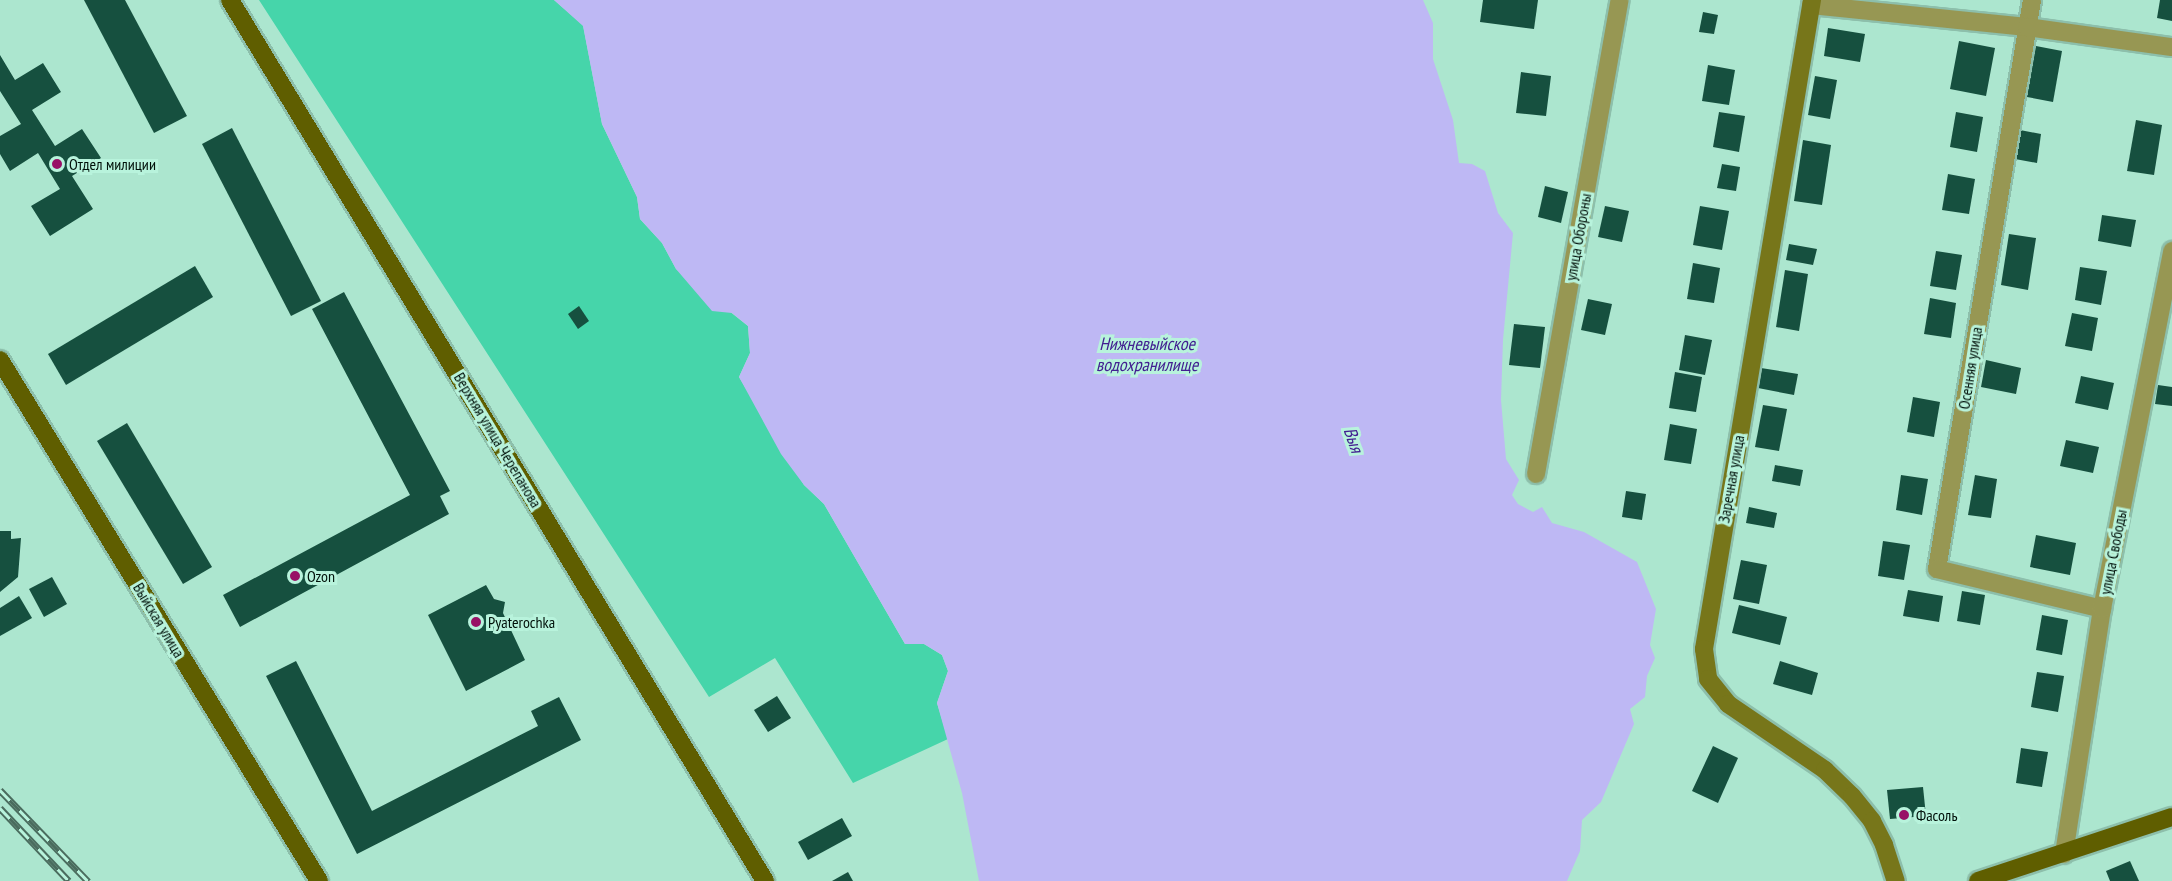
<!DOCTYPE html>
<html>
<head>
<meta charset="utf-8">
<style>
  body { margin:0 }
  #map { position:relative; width:2172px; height:881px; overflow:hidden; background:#ace6cf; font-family:"PT Sans Narrow",sans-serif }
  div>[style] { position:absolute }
  .green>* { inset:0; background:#46d5aa }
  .water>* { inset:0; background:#beb8f4 }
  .building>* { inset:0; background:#16503f }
  .roads { filter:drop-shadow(2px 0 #8dbfab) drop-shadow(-2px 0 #8dbfab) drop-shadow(0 2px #8dbfab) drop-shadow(0 -2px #8dbfab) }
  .street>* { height:18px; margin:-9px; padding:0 9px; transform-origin:9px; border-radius:9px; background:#979753 }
  .secondary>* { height:18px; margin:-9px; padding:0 9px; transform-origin:9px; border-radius:9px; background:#77761a }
  .primary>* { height:18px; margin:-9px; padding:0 9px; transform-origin:9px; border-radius:9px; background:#5f5e00 }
  .rail>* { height:7px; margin-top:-3.5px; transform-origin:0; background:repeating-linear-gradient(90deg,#b8f3dc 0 14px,#4a6c5e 0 28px); box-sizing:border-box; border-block:2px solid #4a6c5e }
  .dots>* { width:16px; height:16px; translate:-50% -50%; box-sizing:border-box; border:3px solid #b8f3dc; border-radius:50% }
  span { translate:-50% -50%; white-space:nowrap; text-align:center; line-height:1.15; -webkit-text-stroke:6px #b8f3dc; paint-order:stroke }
  .poi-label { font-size:16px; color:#001009 }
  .left { translate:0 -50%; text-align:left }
  .street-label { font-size:16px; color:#001009 }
  .water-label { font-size:18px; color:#422091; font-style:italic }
</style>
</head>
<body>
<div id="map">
  <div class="green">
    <i style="clip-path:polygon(259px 0,554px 0,583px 25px,602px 124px,637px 197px,640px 219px,662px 243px,676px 269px,748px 326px,750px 353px,739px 377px,804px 485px,824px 504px,905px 644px,924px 644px,942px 655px,948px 671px,937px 703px,948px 739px,853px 783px,775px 658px,709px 697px)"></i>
  </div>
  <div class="water">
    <i style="clip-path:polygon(554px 0,1423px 0,1433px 23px,1433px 59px,1453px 120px,1459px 163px,1472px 164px,1485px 171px,1498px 213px,1513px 233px,1503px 340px,1501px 400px,1506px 459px,1519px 480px,1512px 495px,1518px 504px,1533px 512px,1542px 507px,1552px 523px,1584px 532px,1637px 562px,1656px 609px,1650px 645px,1655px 658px,1647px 676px,1645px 697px,1630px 709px,1634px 724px,1601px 802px,1582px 820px,1580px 851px,1567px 881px,979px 881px,962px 793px,937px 703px,948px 671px,942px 655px,924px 644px,905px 644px,824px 504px,804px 485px,781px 454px,739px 377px,750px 353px,748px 326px,732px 313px,712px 311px,676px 269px,662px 243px,640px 219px,637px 197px,602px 124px,583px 26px)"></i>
  </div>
  <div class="building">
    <i style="clip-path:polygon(84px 0,125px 0,187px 116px,154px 133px)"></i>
    <i style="clip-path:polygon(1483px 0,1538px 0,1534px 29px,1480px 22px)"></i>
    <i style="clip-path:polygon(2160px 0,2172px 0,2172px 21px,2157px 18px)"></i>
    <i style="clip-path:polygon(1703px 12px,1718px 15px,1714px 34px,1699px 32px)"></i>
    <i style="clip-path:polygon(1828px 28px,1865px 34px,1860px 62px,1824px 56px)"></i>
    <i style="clip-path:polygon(1959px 41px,1995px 48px,1986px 96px,1950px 89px)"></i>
    <i style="clip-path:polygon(2036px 46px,2062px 51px,2053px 102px,2027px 97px)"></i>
    <i style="clip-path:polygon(0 55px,15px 80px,43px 63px,61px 92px,32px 110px,55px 146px,82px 129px,101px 158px,72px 176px,93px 209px,50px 236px,31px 206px,60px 189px,38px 153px,10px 171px,0 154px,0 136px,21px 124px,0 91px)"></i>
    <i style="clip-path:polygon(1708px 65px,1735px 70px,1729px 105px,1702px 101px)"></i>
    <i style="clip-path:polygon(1521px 72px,1551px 76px,1546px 116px,1516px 113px)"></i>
    <i style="clip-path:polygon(1815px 76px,1837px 80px,1830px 119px,1808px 115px)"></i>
    <i style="clip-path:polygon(1719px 112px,1745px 116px,1739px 152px,1713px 147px)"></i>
    <i style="clip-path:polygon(1956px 112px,1983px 117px,1977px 152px,1950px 147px)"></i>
    <i style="clip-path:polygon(2136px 120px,2162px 125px,2154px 175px,2127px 171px)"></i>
    <i style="clip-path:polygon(232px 128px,321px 301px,291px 316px,202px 144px)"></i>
    <i style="clip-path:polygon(2020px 130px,2041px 134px,2037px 163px,2015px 159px)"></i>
    <i style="clip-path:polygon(1803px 140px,1831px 145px,1822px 205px,1794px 201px)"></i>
    <i style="clip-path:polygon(1722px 164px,1740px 167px,1736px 191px,1717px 188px)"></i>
    <i style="clip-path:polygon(1948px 174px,1975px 179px,1969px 214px,1942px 210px)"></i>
    <i style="clip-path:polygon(1545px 186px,1568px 192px,1561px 223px,1538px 217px)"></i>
    <i style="clip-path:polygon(1605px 206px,1629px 211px,1622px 242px,1598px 237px)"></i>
    <i style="clip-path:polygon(1700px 206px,1729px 211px,1722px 250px,1693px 245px)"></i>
    <i style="clip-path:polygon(2102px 215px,2136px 220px,2131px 247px,2098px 241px)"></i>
    <i style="clip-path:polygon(2009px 234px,2036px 238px,2028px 290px,2001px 285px)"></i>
    <i style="clip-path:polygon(1789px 244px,1817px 249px,1813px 265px,1786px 260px)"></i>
    <i style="clip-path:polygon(1936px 251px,1962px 255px,1956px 290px,1930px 286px)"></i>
    <i style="clip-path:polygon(1693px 263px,1720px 268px,1714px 303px,1687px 299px)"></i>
    <i style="clip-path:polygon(195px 266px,213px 297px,66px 385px,48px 354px)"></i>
    <i style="clip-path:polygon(2080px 267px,2107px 271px,2101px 305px,2075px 300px)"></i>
    <i style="clip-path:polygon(1785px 270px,1808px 274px,1799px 331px,1776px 327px)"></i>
    <i style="clip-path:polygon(344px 292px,450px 491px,440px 496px,449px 514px,240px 627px,223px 595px,410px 495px,312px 309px)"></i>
    <i style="clip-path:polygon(1930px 298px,1956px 303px,1951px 338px,1924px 334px)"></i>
    <i style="clip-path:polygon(1588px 299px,1612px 304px,1605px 335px,1581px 330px)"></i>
    <i style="clip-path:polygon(579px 306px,589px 321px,578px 329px,568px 314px)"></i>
    <i style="clip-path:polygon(2072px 313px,2098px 318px,2092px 351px,2065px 346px)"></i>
    <i style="clip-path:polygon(1514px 324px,1545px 327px,1540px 368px,1509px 365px)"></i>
    <i style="clip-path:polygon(1685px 335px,1712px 340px,1705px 375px,1679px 370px)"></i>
    <i style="clip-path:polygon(1986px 360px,2021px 368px,2016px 394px,1981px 387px)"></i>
    <i style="clip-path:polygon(1761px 368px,1798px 374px,1794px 395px,1758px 388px)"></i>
    <i style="clip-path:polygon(1675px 372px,1702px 377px,1696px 412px,1669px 408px)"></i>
    <i style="clip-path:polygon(2081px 376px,2114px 383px,2108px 410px,2075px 403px)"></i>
    <i style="clip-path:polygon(2158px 385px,2172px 387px,2172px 406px,2155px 404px)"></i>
    <i style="clip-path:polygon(1913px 397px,1940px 402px,1934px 437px,1907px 432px)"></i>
    <i style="clip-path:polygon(1763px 405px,1787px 409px,1779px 451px,1755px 447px)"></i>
    <i style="clip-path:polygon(127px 423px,212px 567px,183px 584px,97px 441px)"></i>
    <i style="clip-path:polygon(1670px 424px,1697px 429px,1691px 464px,1664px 460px)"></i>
    <i style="clip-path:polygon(2066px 440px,2099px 447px,2093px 473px,2060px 466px)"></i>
    <i style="clip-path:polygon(1775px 465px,1803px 470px,1800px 486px,1772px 481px)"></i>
    <i style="clip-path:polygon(1901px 475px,1928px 479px,1922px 515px,1896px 510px)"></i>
    <i style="clip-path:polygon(1975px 475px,1997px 479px,1991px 518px,1968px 515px)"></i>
    <i style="clip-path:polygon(1626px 491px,1646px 494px,1642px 520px,1622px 517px)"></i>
    <i style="clip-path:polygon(1749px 507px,1777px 513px,1774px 528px,1746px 523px)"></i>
    <i style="clip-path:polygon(0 531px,11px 531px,11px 539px,21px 538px,18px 577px,0 592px)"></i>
    <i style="clip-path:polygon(2036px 535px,2076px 543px,2070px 575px,2030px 567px)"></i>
    <i style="clip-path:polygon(1883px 541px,1910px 545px,1904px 580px,1878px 576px)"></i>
    <i style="clip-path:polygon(1741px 560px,1767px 565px,1759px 604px,1733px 599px)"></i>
    <i style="clip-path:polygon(52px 577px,67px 604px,44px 617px,29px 589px)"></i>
    <i style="clip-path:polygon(486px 585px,494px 599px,505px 602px,503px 613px,525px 660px,466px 691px,428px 615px)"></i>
    <i style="clip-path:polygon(1908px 590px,1943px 596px,1939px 622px,1903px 616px)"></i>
    <i style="clip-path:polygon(1962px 591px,1985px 595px,1980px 625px,1957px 621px)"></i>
    <i style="clip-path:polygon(19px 596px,32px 618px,0 636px,0 608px)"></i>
    <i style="clip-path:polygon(1739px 605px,1787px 617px,1780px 645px,1732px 633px)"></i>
    <i style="clip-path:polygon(2042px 615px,2068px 620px,2062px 655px,2036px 650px)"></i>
    <i style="clip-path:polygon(296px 661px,372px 811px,538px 726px,531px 711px,559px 697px,581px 740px,357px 854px,266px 676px)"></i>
    <i style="clip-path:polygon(1780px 661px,1818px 673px,1812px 695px,1773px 684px)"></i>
    <i style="clip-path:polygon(2037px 672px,2064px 676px,2058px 712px,2031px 707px)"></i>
    <i style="clip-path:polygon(777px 696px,791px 718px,768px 732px,754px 710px)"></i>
    <i style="clip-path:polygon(1713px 746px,1738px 758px,1718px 803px,1692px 791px)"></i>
    <i style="clip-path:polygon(2021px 748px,2048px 752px,2042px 787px,2016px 783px)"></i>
    <i style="clip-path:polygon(1923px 787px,1926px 816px,1890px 819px,1887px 790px)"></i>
    <i style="clip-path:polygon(842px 818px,852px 836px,808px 860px,798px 842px)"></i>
    <i style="clip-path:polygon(2130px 861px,2139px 881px,2110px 881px,2106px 871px)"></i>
    <i style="clip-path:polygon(848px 872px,853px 881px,832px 881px)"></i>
  </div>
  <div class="roads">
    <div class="street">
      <i style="left:2032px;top:0;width:577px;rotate:99.48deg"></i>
      <i style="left:1937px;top:569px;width:170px;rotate:13.6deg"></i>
      <i style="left:1811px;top:5px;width:217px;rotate:5.8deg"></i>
      <i style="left:2027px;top:27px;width:146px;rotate:7.9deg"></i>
      <i style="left:1536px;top:474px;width:481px;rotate:-80deg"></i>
      <i style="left:2064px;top:854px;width:248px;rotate:-81.2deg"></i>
      <i style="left:2102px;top:609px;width:365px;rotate:-78.9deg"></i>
    </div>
    <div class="secondary">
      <i style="left:1812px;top:0;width:658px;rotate:99.45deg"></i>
      <i style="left:1704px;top:649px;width:30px;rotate:82deg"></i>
      <i style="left:1708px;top:679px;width:32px;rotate:51deg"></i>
      <i style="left:1728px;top:704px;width:117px;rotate:34.2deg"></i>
      <i style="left:1825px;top:770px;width:37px;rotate:44deg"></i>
      <i style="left:1852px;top:796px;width:32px;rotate:51deg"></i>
      <i style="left:1872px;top:821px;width:27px;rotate:63deg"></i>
      <i style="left:1884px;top:845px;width:38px;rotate:72deg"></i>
    </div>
    <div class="primary">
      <i style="left:230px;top:0;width:1031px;rotate:58.73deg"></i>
      <i style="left:0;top:360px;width:611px;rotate:58.52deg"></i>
      <i style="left:1978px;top:881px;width:204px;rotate:-18.3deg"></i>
    </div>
  </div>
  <div class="rail">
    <i style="left:0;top:790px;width:127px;rotate:46deg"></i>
    <i style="left:0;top:808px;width:100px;rotate:46.6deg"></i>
  </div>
  <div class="dots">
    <i style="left:57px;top:164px;background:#981166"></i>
    <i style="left:295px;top:576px;background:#981166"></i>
    <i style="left:476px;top:622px;background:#981166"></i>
    <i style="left:1904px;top:815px;background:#981166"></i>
  </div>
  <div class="poi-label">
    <span class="left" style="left:69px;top:164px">Отдел милиции</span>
    <span class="left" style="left:307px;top:576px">Ozon</span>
    <span class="left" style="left:488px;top:622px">Pyaterochka</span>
    <span class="left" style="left:1916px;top:815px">Фасоль</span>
  </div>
  <div class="street-label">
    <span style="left:1578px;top:237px;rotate:-80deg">улица Обороны</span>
    <span style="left:1970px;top:368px;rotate:-81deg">Осенняя улица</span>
    <span style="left:498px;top:440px;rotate:59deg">Верхняя улица Черепанова</span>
    <span style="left:1731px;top:479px;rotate:-80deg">Заречная улица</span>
    <span style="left:2113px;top:552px;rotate:-79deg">улица Свободы</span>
    <span style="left:159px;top:620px;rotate:59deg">Выйская улица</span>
  </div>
  <div class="water-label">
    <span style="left:1147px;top:355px">Нижневыйское<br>водохранилище</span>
    <span style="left:1353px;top:440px;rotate:71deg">Выя</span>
  </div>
</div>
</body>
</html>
